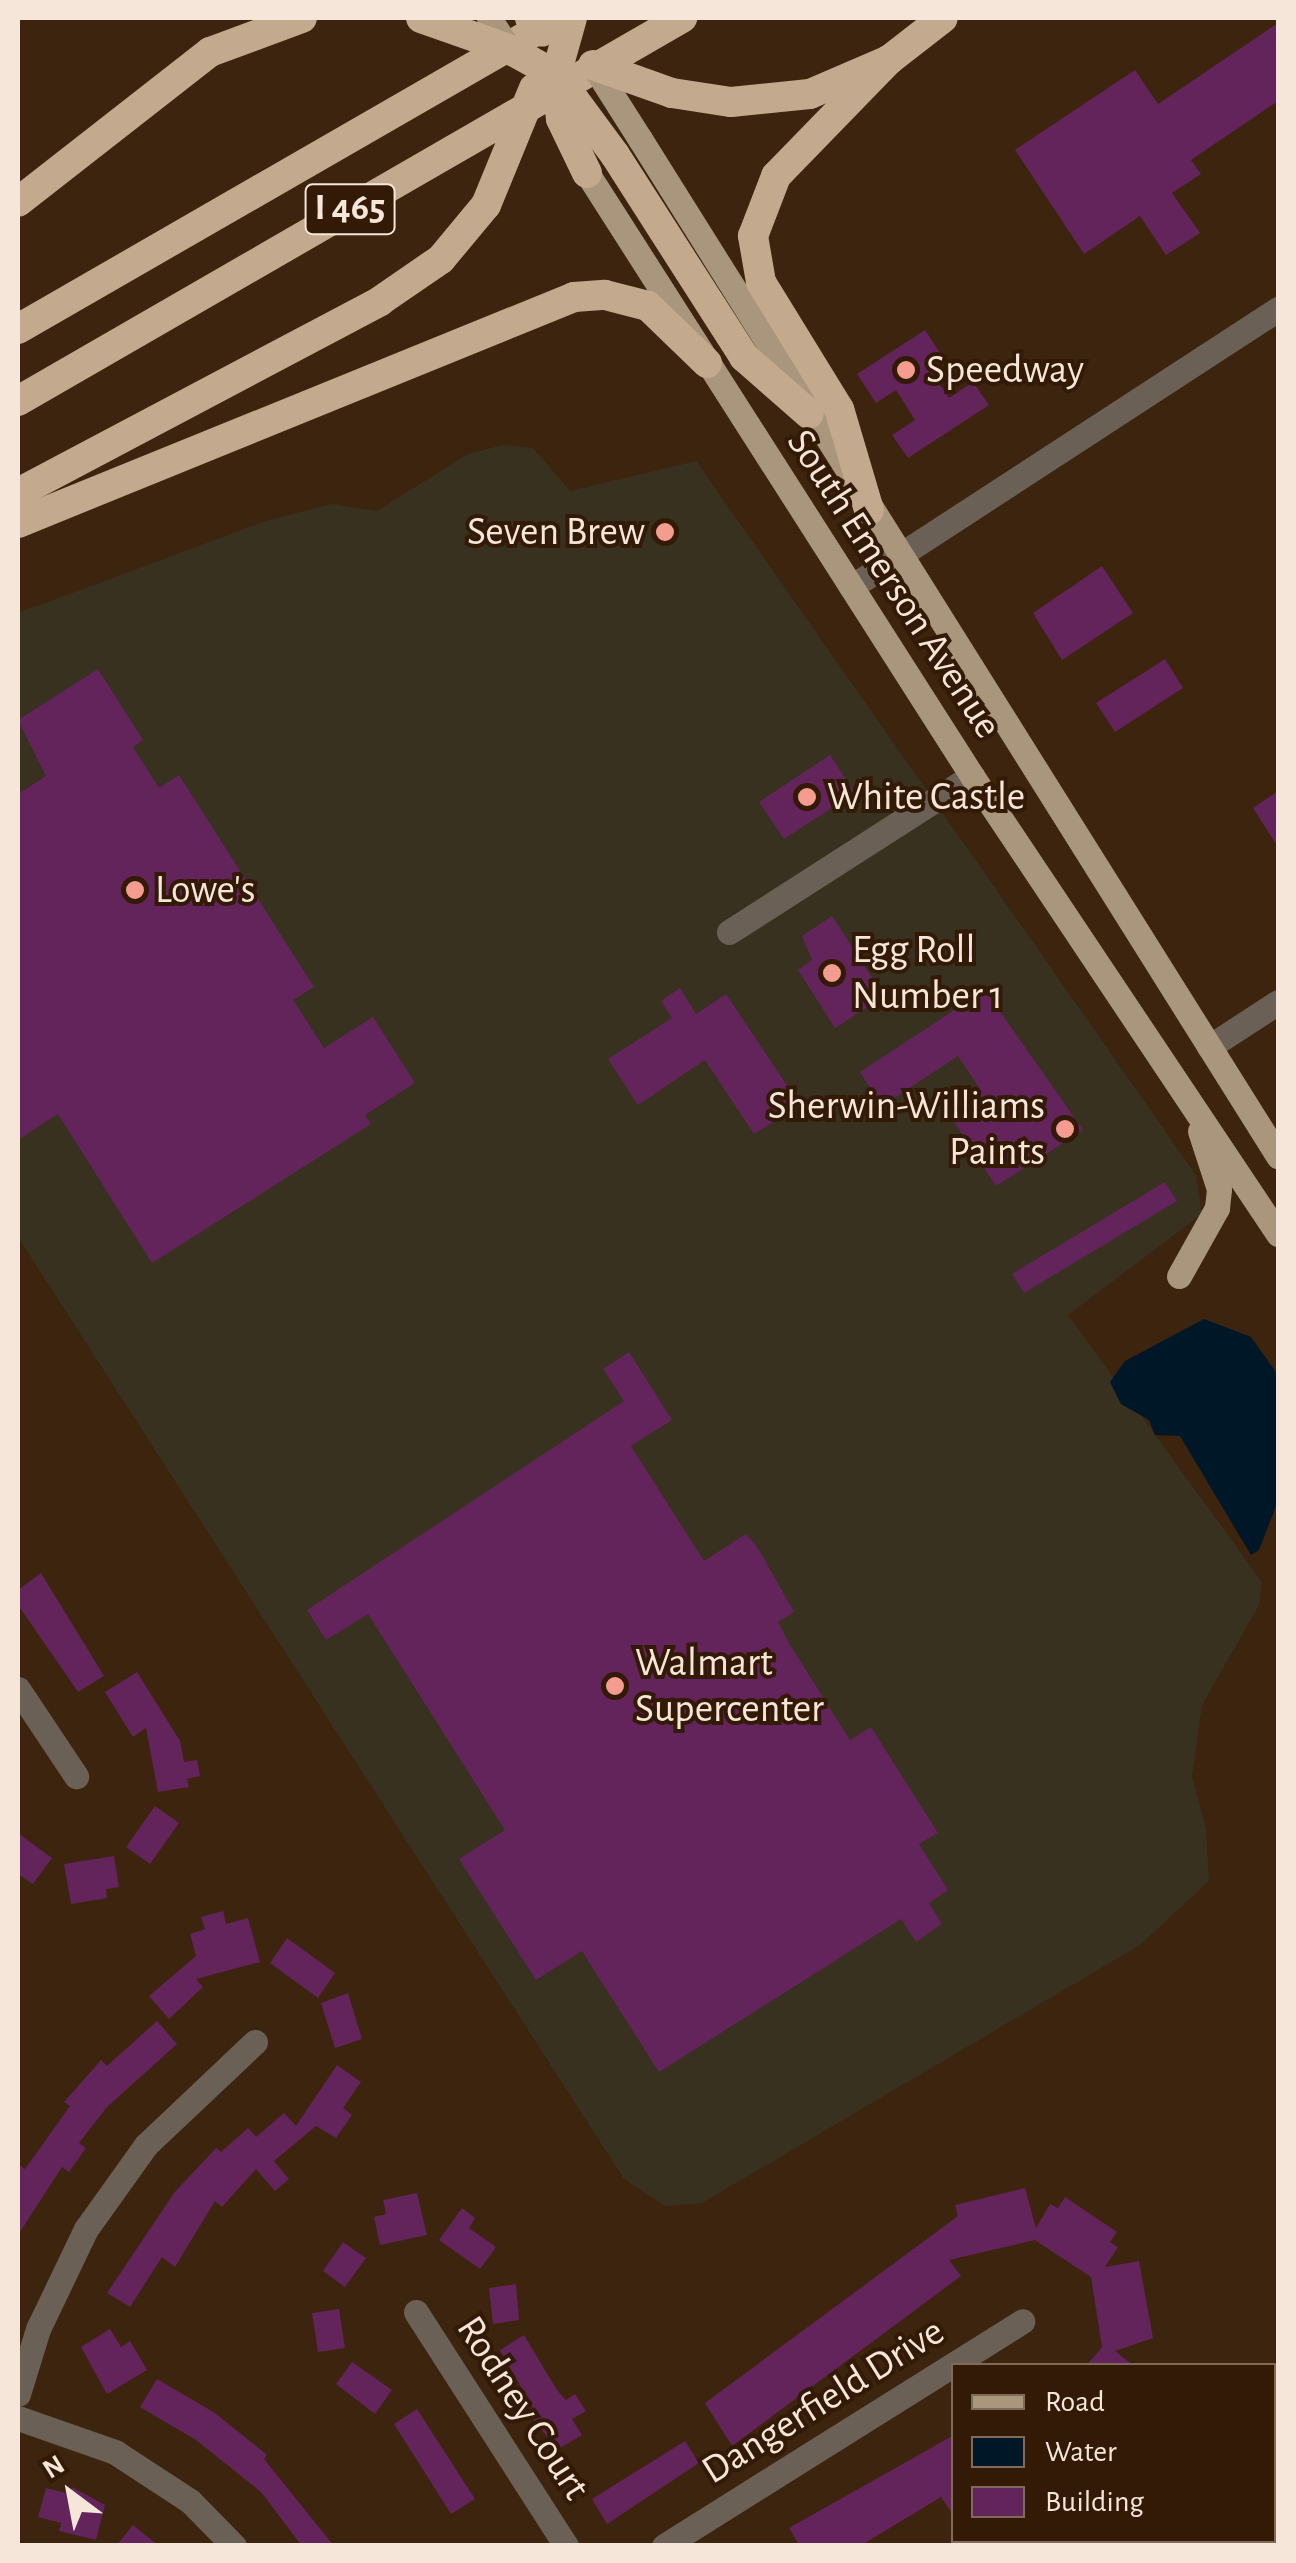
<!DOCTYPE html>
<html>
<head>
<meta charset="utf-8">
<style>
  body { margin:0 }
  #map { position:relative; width:1296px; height:2563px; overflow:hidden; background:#3c240f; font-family:"Alegreya Sans",sans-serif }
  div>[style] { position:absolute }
  .commercial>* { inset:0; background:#383120 }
  .water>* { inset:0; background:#001727 }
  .building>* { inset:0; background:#63235b }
  .minor>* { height:25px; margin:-12.5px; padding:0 12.5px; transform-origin:12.5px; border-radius:12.5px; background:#6a6055 }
  .major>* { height:25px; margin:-12.5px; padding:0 12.5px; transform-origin:12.5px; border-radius:12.5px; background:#aa957d }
  .highway>* { height:30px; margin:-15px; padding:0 15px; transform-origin:15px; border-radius:15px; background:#c3a98d }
  .major-bridge>* { height:25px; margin:-12.5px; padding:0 12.5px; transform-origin:12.5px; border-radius:12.5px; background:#aa957d }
  .highway-bridge>* { height:30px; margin:-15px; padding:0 15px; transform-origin:15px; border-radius:15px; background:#c3a98d }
  .dots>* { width:28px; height:28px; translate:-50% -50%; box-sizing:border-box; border:5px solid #321a06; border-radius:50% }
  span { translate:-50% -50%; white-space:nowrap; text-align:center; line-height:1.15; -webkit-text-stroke:8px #321a06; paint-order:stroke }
  .shield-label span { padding:2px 8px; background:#321a06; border:2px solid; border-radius:8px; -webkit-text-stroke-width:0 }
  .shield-label { font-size:38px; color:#f6e5d9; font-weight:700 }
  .poi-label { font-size:40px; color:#f6e5d9 }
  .left { translate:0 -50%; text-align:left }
  .right { translate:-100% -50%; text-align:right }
  .street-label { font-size:40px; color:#f6e5d9 }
  .frame { position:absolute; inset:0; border:20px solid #f6e5d9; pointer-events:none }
  .legend { position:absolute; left:951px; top:2363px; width:325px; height:180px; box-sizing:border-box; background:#321a06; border:2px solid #806b5a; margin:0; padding:12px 18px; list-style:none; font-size:30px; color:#f6e5d9 }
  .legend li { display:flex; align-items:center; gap:20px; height:50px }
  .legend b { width:50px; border:2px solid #806b5a }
  .north { position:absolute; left:20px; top:2443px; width:100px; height:100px; -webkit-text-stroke:8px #321a06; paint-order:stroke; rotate:328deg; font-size:28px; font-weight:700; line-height:40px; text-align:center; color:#f6e5d9 }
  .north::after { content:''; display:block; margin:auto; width:35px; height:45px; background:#f6e5d9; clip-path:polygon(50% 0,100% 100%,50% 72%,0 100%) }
</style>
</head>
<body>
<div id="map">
  <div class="commercial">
    <i style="clip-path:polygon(503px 445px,533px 448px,570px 491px,696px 461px,1196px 1175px,1202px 1214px,1068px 1315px,1262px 1582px,1259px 1605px,1202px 1705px,1192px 1776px,1206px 1829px,1209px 1881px,1140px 1945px,702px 2203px,665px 2206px,624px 2179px,18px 1237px,18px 613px,266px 521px,331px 504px,377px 511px,468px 454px)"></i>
  </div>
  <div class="water">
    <i style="clip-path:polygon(1204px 1319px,1251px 1337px,1278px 1375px,1278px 1501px,1259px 1550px,1251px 1555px,1180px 1436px,1155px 1435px,1149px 1420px,1121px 1404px,1110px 1382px,1125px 1361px)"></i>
  </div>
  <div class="building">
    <i style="clip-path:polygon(1278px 23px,1278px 101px,1191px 160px,1201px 174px,1172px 193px,1200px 233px,1166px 255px,1140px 216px,1084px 254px,1015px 150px,1135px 70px,1158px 104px)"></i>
    <i style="clip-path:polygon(925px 330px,944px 359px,929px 369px,949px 398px,973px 382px,989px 405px,908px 458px,892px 435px,915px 420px,896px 390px,876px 403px,857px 374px)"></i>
    <i style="clip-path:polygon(1102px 566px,1133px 613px,1062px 660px,1033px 613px)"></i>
    <i style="clip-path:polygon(1165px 659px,1183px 688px,1115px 732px,1096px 703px)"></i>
    <i style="clip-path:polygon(98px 669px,143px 740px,133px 747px,159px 788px,179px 775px,314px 987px,293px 1000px,324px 1048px,373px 1017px,415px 1083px,365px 1115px,371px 1124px,152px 1263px,58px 1114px,18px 1140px,18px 794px,46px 776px,18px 720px)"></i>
    <i style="clip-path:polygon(830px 755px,855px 793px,784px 839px,759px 802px)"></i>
    <i style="clip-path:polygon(1278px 791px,1278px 847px,1253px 808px)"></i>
    <i style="clip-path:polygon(832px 916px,884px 996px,835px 1028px,798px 970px,812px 960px,802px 936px)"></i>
    <i style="clip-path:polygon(680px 988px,696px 1014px,726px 994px,800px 1105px,754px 1134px,705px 1060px,638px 1105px,608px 1059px,672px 1018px,661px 1001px)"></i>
    <i style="clip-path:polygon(985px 990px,1083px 1130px,996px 1186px,949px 1114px,982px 1092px,958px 1056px,882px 1106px,860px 1072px)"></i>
    <i style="clip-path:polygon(1165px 1182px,1177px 1201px,1024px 1293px,1012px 1274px)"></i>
    <i style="clip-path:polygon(629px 1352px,672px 1420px,631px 1446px,704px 1561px,746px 1534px,758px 1548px,794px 1612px,778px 1622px,790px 1645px,850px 1740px,871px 1727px,938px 1833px,919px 1844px,948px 1890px,929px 1903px,942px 1924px,916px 1942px,901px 1919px,659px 2072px,582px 1951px,536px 1980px,459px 1859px,505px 1830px,368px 1614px,326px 1640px,307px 1610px,624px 1401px,603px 1369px)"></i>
    <i style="clip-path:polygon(41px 1573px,104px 1676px,78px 1692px,18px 1605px,18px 1590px)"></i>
    <i style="clip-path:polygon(137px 1672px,180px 1741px,184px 1762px,197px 1760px,200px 1776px,187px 1779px,189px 1787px,158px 1792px,146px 1728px,133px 1737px,105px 1692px)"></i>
    <i style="clip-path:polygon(155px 1806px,179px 1823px,150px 1864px,126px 1847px)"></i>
    <i style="clip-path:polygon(18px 1833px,52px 1858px,33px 1884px,18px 1874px)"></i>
    <i style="clip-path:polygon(114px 1856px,119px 1887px,106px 1889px,107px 1898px,71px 1904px,64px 1864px)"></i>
    <i style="clip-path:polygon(223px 1911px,226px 1924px,248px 1918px,260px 1962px,196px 1979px,203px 1987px,169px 2019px,149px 1996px,196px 1956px,190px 1934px,205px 1929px,201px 1917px)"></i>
    <i style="clip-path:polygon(287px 1938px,335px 1973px,318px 1998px,270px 1963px)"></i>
    <i style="clip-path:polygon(348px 1993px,362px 2039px,335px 2048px,321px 2003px)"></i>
    <i style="clip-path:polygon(157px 2021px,177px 2044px,107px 2107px,79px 2143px,86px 2148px,69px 2172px,62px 2167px,18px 2235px,18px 2164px,25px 2169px,70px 2106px,64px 2102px,101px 2060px,107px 2066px)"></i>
    <i style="clip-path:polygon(337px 2065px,361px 2082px,343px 2108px,352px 2115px,336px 2138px,316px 2126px,274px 2161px,289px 2179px,275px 2191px,256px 2169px,222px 2207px,215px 2201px,175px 2267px,162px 2257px,130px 2307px,107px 2293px,174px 2193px,216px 2148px,221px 2152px,248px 2128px,256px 2137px,284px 2113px,296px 2126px)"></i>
    <i style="clip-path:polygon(1025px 2188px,1036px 2228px,1050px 2204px,1058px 2208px,1065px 2197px,1117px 2232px,1110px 2242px,1118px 2247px,1105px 2267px,1139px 2261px,1153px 2338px,1115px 2351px,1134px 2366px,1086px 2366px,1102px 2347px,1091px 2277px,1035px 2240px,949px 2260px,961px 2276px,732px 2446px,705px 2403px,958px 2216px,955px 2205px)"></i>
    <i style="clip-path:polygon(417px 2193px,427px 2235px,380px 2245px,374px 2217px,386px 2214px,383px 2200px)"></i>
    <i style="clip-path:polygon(462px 2208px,475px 2218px,469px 2228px,496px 2247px,480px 2269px,439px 2240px)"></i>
    <i style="clip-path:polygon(343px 2242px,366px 2258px,345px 2287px,323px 2271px)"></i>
    <i style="clip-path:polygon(516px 2284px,519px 2320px,493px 2324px,489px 2288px)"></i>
    <i style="clip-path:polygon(339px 2309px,345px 2348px,318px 2352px,312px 2313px)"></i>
    <i style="clip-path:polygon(110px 2329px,121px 2347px,130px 2341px,147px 2370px,107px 2394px,81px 2347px)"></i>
    <i style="clip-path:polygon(524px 2335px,557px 2390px,566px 2400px,575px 2394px,586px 2411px,572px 2419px,582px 2435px,558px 2449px,533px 2420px,538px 2417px,500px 2350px)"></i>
    <i style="clip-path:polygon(352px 2362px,392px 2390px,375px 2414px,336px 2384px)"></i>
    <i style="clip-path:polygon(157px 2379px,215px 2413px,267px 2455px,264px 2459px,334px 2546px,302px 2546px,261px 2492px,196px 2440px,140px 2407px)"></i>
    <i style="clip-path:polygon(417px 2409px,475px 2499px,451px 2514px,394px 2424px)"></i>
    <i style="clip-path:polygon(954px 2435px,954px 2516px,941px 2497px,860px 2546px,800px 2546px,789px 2528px)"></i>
    <i style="clip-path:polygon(685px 2441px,699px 2463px,607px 2524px,592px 2499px)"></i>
    <i style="clip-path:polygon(72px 2487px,105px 2505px,96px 2540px,59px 2531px,61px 2523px,38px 2517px,46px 2488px,70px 2494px)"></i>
    <i style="clip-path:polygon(133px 2525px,159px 2546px,116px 2546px)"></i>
  </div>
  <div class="minor">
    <i style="left:851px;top:587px;width:510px;rotate:-33.07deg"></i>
    <i style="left:729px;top:932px;width:289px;rotate:-32.7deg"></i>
    <i style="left:1209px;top:1047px;width:82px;rotate:-33.1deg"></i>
    <i style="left:18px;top:1689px;width:105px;rotate:56.3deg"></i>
    <i style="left:416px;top:2312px;width:278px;rotate:57.3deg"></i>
    <i style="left:18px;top:2394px;width:68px;rotate:-72.9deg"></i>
    <i style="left:38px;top:2329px;width:111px;rotate:-64.4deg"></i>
    <i style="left:86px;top:2229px;width:103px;rotate:-54.5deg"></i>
    <i style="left:146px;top:2145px;width:150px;rotate:-43.4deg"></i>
    <i style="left:18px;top:2418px;width:103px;rotate:19.3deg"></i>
    <i style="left:115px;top:2452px;width:90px;rotate:33.2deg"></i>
    <i style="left:190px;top:2501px;width:63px;rotate:45.6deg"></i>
    <i style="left:664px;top:2546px;width:423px;rotate:-32.1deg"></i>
  </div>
  <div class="major">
    <i style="left:640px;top:139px;width:1201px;rotate:57.9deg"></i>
    <i style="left:587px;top:173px;width:715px;rotate:57.44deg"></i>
    <i style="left:972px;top:776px;width:551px;rotate:56.25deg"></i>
    <i style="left:1179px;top:1276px;width:78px;rotate:-60.8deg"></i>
    <i style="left:1217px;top:1208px;width:19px;rotate:-84deg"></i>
    <i style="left:1219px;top:1189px;width:61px;rotate:-108.1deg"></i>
  </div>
  <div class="highway">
    <i style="left:509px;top:49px;width:54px;rotate:29deg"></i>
    <i style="left:556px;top:75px;width:59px;rotate:-74.3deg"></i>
    <i style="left:672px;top:93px;width:60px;rotate:8.7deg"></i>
    <i style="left:731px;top:102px;width:79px;rotate:-5.8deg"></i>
    <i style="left:810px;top:94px;width:86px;rotate:-23.3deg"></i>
    <i style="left:889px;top:60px;width:68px;rotate:-37.9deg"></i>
    <i style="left:615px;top:155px;width:240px;rotate:57.4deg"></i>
    <i style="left:744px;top:357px;width:86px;rotate:41.2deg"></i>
    <i style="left:18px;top:202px;width:244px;rotate:-38deg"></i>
    <i style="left:210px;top:52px;width:98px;rotate:-20.3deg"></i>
    <i style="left:18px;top:329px;width:623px;rotate:-29.94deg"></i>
    <i style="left:18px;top:401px;width:767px;rotate:-29.98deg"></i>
    <i style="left:18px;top:493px;width:410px;rotate:-27.9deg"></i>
    <i style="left:380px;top:301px;width:74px;rotate:-34.5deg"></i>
    <i style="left:441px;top:259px;width:70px;rotate:-50.2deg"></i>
    <i style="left:869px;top:510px;width:105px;rotate:-106.5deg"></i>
    <i style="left:839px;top:409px;width:149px;rotate:-121.6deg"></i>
    <i style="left:761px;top:282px;width:47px;rotate:-99.9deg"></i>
    <i style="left:753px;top:236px;width:64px;rotate:-69deg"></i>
    <i style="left:776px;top:176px;width:162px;rotate:-45.8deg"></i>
    <i style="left:18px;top:523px;width:600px;rotate:-22.12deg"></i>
    <i style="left:574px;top:297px;width:31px;rotate:-4deg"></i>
    <i style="left:605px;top:295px;width:44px;rotate:14.3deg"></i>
    <i style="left:648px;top:306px;width:82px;rotate:44deg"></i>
  </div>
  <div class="major-bridge">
    <i style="left:489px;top:18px;width:37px;rotate:57deg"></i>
    <i style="left:593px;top:65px;width:88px;rotate:57.6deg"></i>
  </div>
  <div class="highway-bridge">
    <i style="left:421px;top:18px;width:93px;rotate:19.4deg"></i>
    <i style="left:530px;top:18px;width:18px;rotate:49deg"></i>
    <i style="left:593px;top:65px;width:84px;rotate:19.5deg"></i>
    <i style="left:556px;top:75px;width:44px;rotate:83.5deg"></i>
    <i style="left:561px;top:119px;width:60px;rotate:64.3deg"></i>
    <i style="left:556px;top:75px;width:99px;rotate:53.6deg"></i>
    <i style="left:486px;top:205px;width:126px;rotate:-67.7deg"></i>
  </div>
  <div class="dots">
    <i style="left:906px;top:370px;background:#f59c91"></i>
    <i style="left:665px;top:532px;background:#f59c91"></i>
    <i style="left:807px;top:797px;background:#f59c91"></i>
    <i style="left:135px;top:890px;background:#f59c91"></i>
    <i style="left:832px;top:973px;background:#f59c91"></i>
    <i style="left:1065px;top:1129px;background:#f59c91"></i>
    <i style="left:615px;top:1686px;background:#f59c91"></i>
  </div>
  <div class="shield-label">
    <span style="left:350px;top:209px">I 465</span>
  </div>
  <div class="poi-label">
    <span class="left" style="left:926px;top:370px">Speedway</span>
    <span class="right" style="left:645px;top:532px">Seven Brew</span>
    <span class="left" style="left:827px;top:797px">White Castle</span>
    <span class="left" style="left:155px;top:890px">Lowe's</span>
    <span class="left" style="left:852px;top:973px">Egg Roll<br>Number 1</span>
    <span class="right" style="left:1045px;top:1129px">Sherwin-Williams<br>Paints</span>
    <span class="left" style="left:635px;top:1686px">Walmart<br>Supercenter</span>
  </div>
  <div class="street-label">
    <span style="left:894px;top:584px;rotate:57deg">South Emerson Avenue</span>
    <span style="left:823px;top:2401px;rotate:-32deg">Dangerfield Drive</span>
    <span style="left:523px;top:2408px;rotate:57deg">Rodney Court</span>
  </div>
  <div class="frame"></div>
  <ul class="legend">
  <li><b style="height:12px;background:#aa957d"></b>Road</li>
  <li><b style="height:28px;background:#001727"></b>Water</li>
  <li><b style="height:28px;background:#63235b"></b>Building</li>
  </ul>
  <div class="north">N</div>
</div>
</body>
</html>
